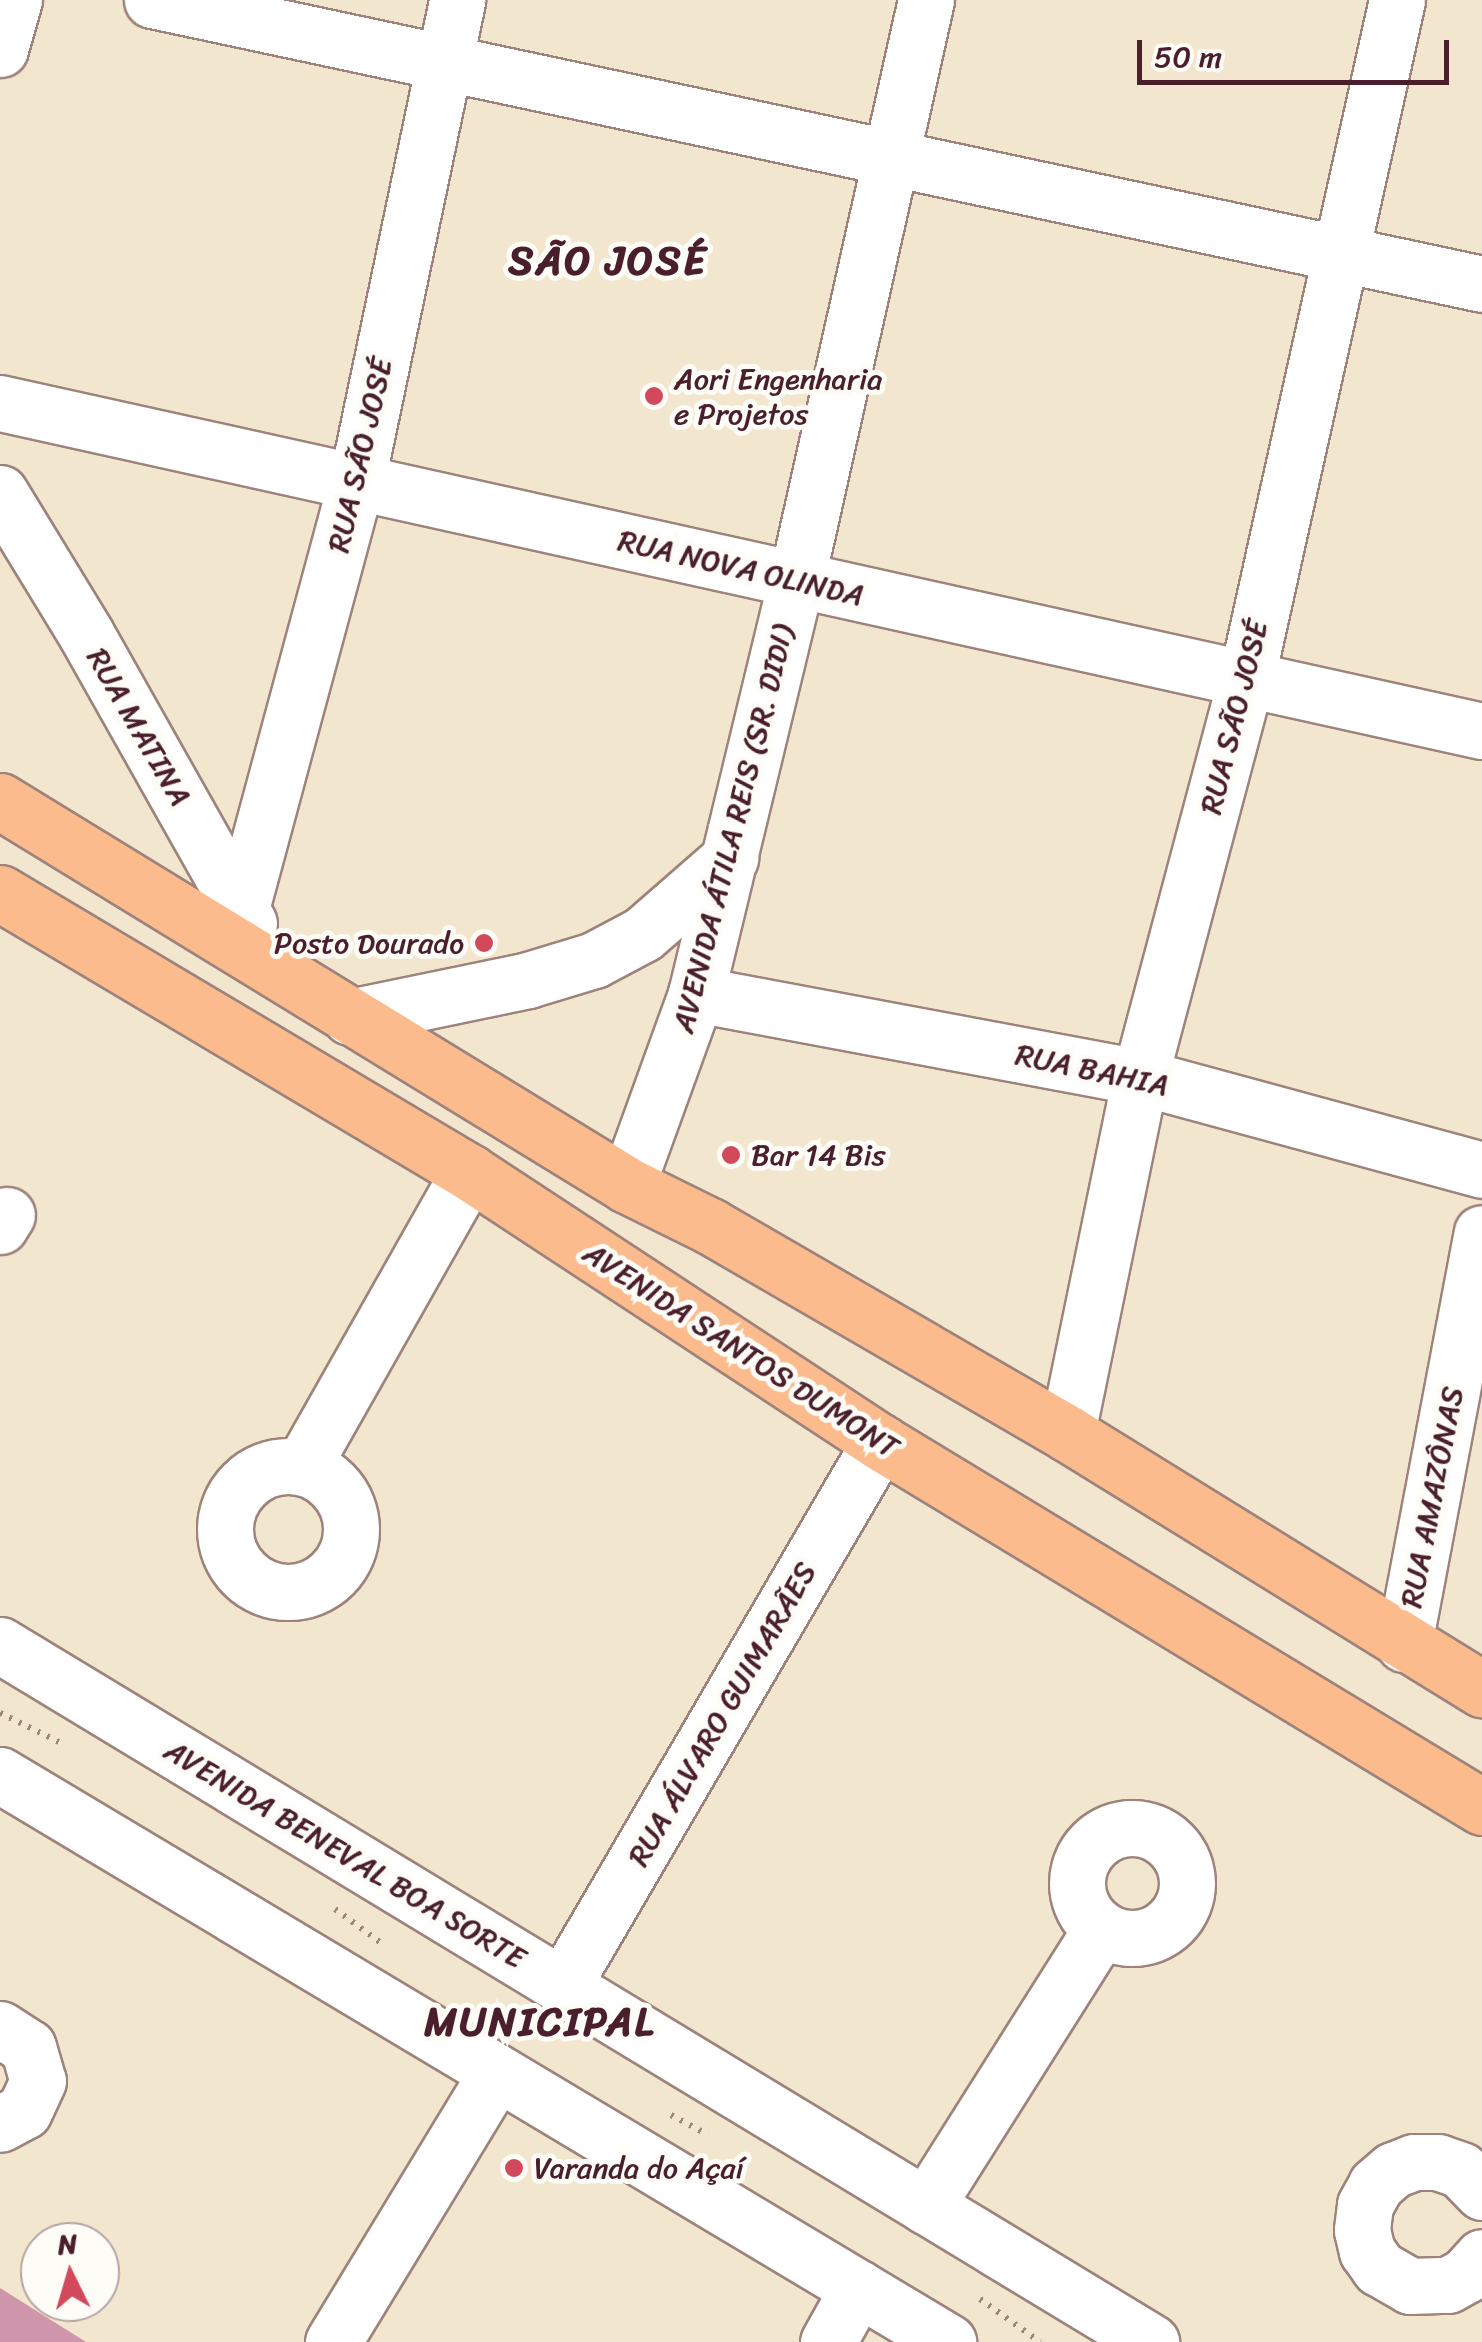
<!DOCTYPE html>
<html>
<head>
<meta charset="utf-8">
<style>
  body { margin:0 }
  #map { position:relative; width:1482px; height:2342px; overflow:hidden; background:#f2e7ce; font-family:Sriracha,sans-serif }
  div>[style] { position:absolute }
  .building>* { inset:0; background:#cf95aa }
  .path>* { height:6px; margin-top:-3px; transform-origin:0; background:repeating-linear-gradient(90deg,#9e837c 0 2.5px,transparent 0 10.5px) }
  .roads { filter:drop-shadow(2px 0 #9e837c) drop-shadow(-2px 0 #9e837c) drop-shadow(0 2px #9e837c) drop-shadow(0 -2px #9e837c) }
  .minor>* { height:55px; margin:-27.5px; padding:0 27.5px; transform-origin:27.5px; border-radius:27.5px; background:#fff }
  .minor>.ring { margin:-27.5px; padding:0; box-sizing:content-box; background:none; border:55px solid #fff; border-radius:50% }
  .major>* { height:55px; margin:-27.5px; padding:0 27.5px; transform-origin:27.5px; border-radius:27.5px; background:#fbbb8c }
  .dots>* { width:28px; height:28px; translate:-50% -50%; box-sizing:border-box; border:5px solid #fdfcf7; border-radius:50% }
  span { translate:-50% -50%; white-space:nowrap; text-align:center; line-height:1.15; -webkit-text-stroke:10px #fdfcf7; paint-order:stroke }
  .poi-label { font-size:30px; color:#4a1f2b }
  .left { translate:0 -50%; text-align:left }
  .right { translate:-100% -50%; text-align:right }
  .street-label { font-size:30px; color:#4a1f2b }
  .district-label { font-size:40px; color:#4a1f2b; font-weight:700; letter-spacing:2.5px }
  .north { position:absolute; left:20px; top:2222px; width:100px; height:100px; box-sizing:border-box; background:#fdfcf7; border:2px solid #b5a4a5; border-radius:50%; rotate:355deg; font-size:28px; font-weight:700; line-height:40px; text-align:center; color:#4a1f2b }
  .north::after { content:''; display:block; margin:auto; width:35px; height:45px; background:#d1495b; clip-path:polygon(50% 0,100% 100%,50% 72%,0 100%) }
  .scale { position:absolute; left:1137px; top:40px; width:312px; height:45px; box-sizing:border-box; border:5px solid #4a1f2b; border-top:0; padding-left:12px; font-size:30px; line-height:35px; white-space:nowrap; color:#4a1f2b; -webkit-text-stroke:8px #fdfcf7; paint-order:stroke }
</style>
</head>
<body>
<div id="map">
  <div class="building">
    <i style="clip-path:polygon(0 2288px,86px 2342px,0 2342px)"></i>
  </div>
  <div class="path">
    <i style="left:0;top:1713px;width:70px;rotate:26.2deg"></i>
    <i style="left:335px;top:1909px;width:57px;rotate:36.5deg"></i>
    <i style="left:671px;top:2115px;width:42px;rotate:28.4deg"></i>
    <i style="left:980px;top:2299px;width:74px;rotate:35.6deg"></i>
  </div>
  <div class="roads">
    <div class="minor">
      <i style="left:152px;top:0;width:1360px;rotate:12.05deg"></i>
      <i style="left:0;top:49px;width:51px;rotate:-74.1deg"></i>
      <i style="left:0;top:403px;width:1518px;rotate:12.48deg"></i>
      <i style="left:0;top:493px;width:165px;rotate:58.6deg"></i>
      <i style="left:86px;top:634px;width:332px;rotate:60.6deg"></i>
      <i style="left:242px;top:905px;width:440px;rotate:-74.9deg"></i>
      <i style="left:357px;top:480px;width:490px;rotate:-78.2deg"></i>
      <i style="left:696px;top:994px;width:452px;rotate:10.6deg"></i>
      <i style="left:1140px;top:1077px;width:354px;rotate:15.2deg"></i>
      <i style="left:350px;top:1017px;width:182px;rotate:-11.7deg"></i>
      <i style="left:528px;top:980px;width:69px;rotate:-16.9deg"></i>
      <i style="left:594px;top:960px;width:55px;rotate:-28deg"></i>
      <i style="left:643px;top:934px;width:116px;rotate:-41.1deg"></i>
      <i style="left:627px;top:1185px;width:203px;rotate:-70.1deg"></i>
      <i style="left:696px;top:994px;width:424px;rotate:-76.4deg"></i>
      <i style="left:796px;top:582px;width:596px;rotate:-77.41deg"></i>
      <i style="left:0;top:1226px;width:13px;rotate:-58deg"></i>
      <i style="left:1067px;top:1433px;width:363px;rotate:-78.4deg"></i>
      <i style="left:1140px;top:1077px;width:415px;rotate:-75.1deg"></i>
      <i style="left:1247px;top:676px;width:692px;rotate:-77.49deg"></i>
      <i class="ring" style="left:225px;top:1466px;width:71px;height:71px"></i>
      <i style="left:302px;top:1467px;width:339px;rotate:-60.5deg"></i>
      <i style="left:1404px;top:1644px;width:418px;rotate:-79.3deg"></i>
      <i style="left:0;top:1645px;width:1346px;rotate:31.2deg"></i>
      <i style="left:0;top:1775px;width:1105px;rotate:30.88deg"></i>
      <i class="ring" style="left:1077px;top:1828px;width:55px;height:55px"></i>
      <i style="left:563px;top:1985px;width:629px;rotate:-59.72deg"></i>
      <i style="left:0;top:2029px;width:33px;rotate:33deg"></i>
      <i style="left:28px;top:2047px;width:35px;rotate:74deg"></i>
      <i style="left:38px;top:2081px;width:33px;rotate:115deg"></i>
      <i style="left:24px;top:2111px;width:27px;rotate:152deg"></i>
      <i style="left:1482px;top:2192px;width:30px;rotate:-134deg"></i>
      <i style="left:1461px;top:2170px;width:24px;rotate:-161deg"></i>
      <i style="left:1438px;top:2162px;width:24px;rotate:180deg"></i>
      <i style="left:1414px;top:2162px;width:22px;rotate:159deg"></i>
      <i style="left:1393px;top:2170px;width:23px;rotate:139deg"></i>
      <i style="left:1376px;top:2185px;width:23px;rotate:119deg"></i>
      <i style="left:1365px;top:2205px;width:25px;rotate:97deg"></i>
      <i style="left:1362px;top:2230px;width:22px;rotate:77deg"></i>
      <i style="left:1367px;top:2251px;width:21px;rotate:55deg"></i>
      <i style="left:1379px;top:2268px;width:36px;rotate:30deg"></i>
      <i style="left:1410px;top:2286px;width:38px;rotate:-2deg"></i>
      <i style="left:1448px;top:2285px;width:21px;rotate:-29deg"></i>
      <i style="left:1466px;top:2275px;width:24px;rotate:-48deg"></i>
      <i style="left:926px;top:2206px;width:328px;rotate:-57.7deg"></i>
      <i style="left:333px;top:2342px;width:314px;rotate:-58.7deg"></i>
      <i style="left:828px;top:2342px;width:62px;rotate:-60.9deg"></i>
    </div>
    <div class="major">
      <i style="left:0;top:801px;width:735px;rotate:31.48deg"></i>
      <i style="left:627px;top:1185px;width:93px;rotate:26.3deg"></i>
      <i style="left:710px;top:1226px;width:413px;rotate:30.1deg"></i>
      <i style="left:1067px;top:1433px;width:488px;rotate:31.7deg"></i>
      <i style="left:0;top:893px;width:546px;rotate:30.75deg"></i>
      <i style="left:469px;top:1172px;width:492px;rotate:33.3deg"></i>
      <i style="left:880px;top:1442px;width:704px;rotate:31.23deg"></i>
    </div>
  </div>
  <div class="dots">
    <i style="left:654px;top:396px;background:#d1495b"></i>
    <i style="left:484px;top:943px;background:#d1495b"></i>
    <i style="left:731px;top:1155px;background:#d1495b"></i>
    <i style="left:514px;top:2168px;background:#d1495b"></i>
  </div>
  <div class="poi-label">
    <span class="left" style="left:674px;top:396px">Aori Engenharia<br>e Projetos</span>
    <span class="right" style="left:464px;top:943px">Posto Dourado</span>
    <span class="left" style="left:751px;top:1155px">Bar 14 Bis</span>
    <span class="left" style="left:534px;top:2168px">Varanda do Açaí</span>
  </div>
  <div class="street-label">
    <span style="left:360px;top:455px;rotate:-77deg">RUA SÃO JOSÉ</span>
    <span style="left:741px;top:568px;rotate:13deg">RUA NOVA OLINDA</span>
    <span style="left:1234px;top:717px;rotate:-76deg">RUA SÃO JOSÉ</span>
    <span style="left:139px;top:727px;rotate:60deg">RUA MATINA</span>
    <span style="left:733px;top:829px;rotate:-76deg">AVENIDA ÁTILA REIS (SR. DIDI)</span>
    <span style="left:1092px;top:1070px;rotate:12deg">RUA BAHIA</span>
    <span style="left:741px;top:1350px;rotate:33deg">AVENIDA SANTOS DUMONT</span>
    <span style="left:1432px;top:1497px;rotate:-79deg">RUA AMAZÔNAS</span>
    <span style="left:722px;top:1714px;rotate:-60deg">RUA ÁLVARO GUIMARÃES</span>
    <span style="left:345px;top:1854px;rotate:31deg">AVENIDA BENEVAL BOA SORTE</span>
  </div>
  <div class="district-label">
    <span style="left:608px;top:261px">SÃO JOSÉ</span>
    <span style="left:540px;top:2022px">MUNICIPAL</span>
  </div>
  <div class="north">N</div>
  <div class="scale">50 m</div>
</div>
</body>
</html>
